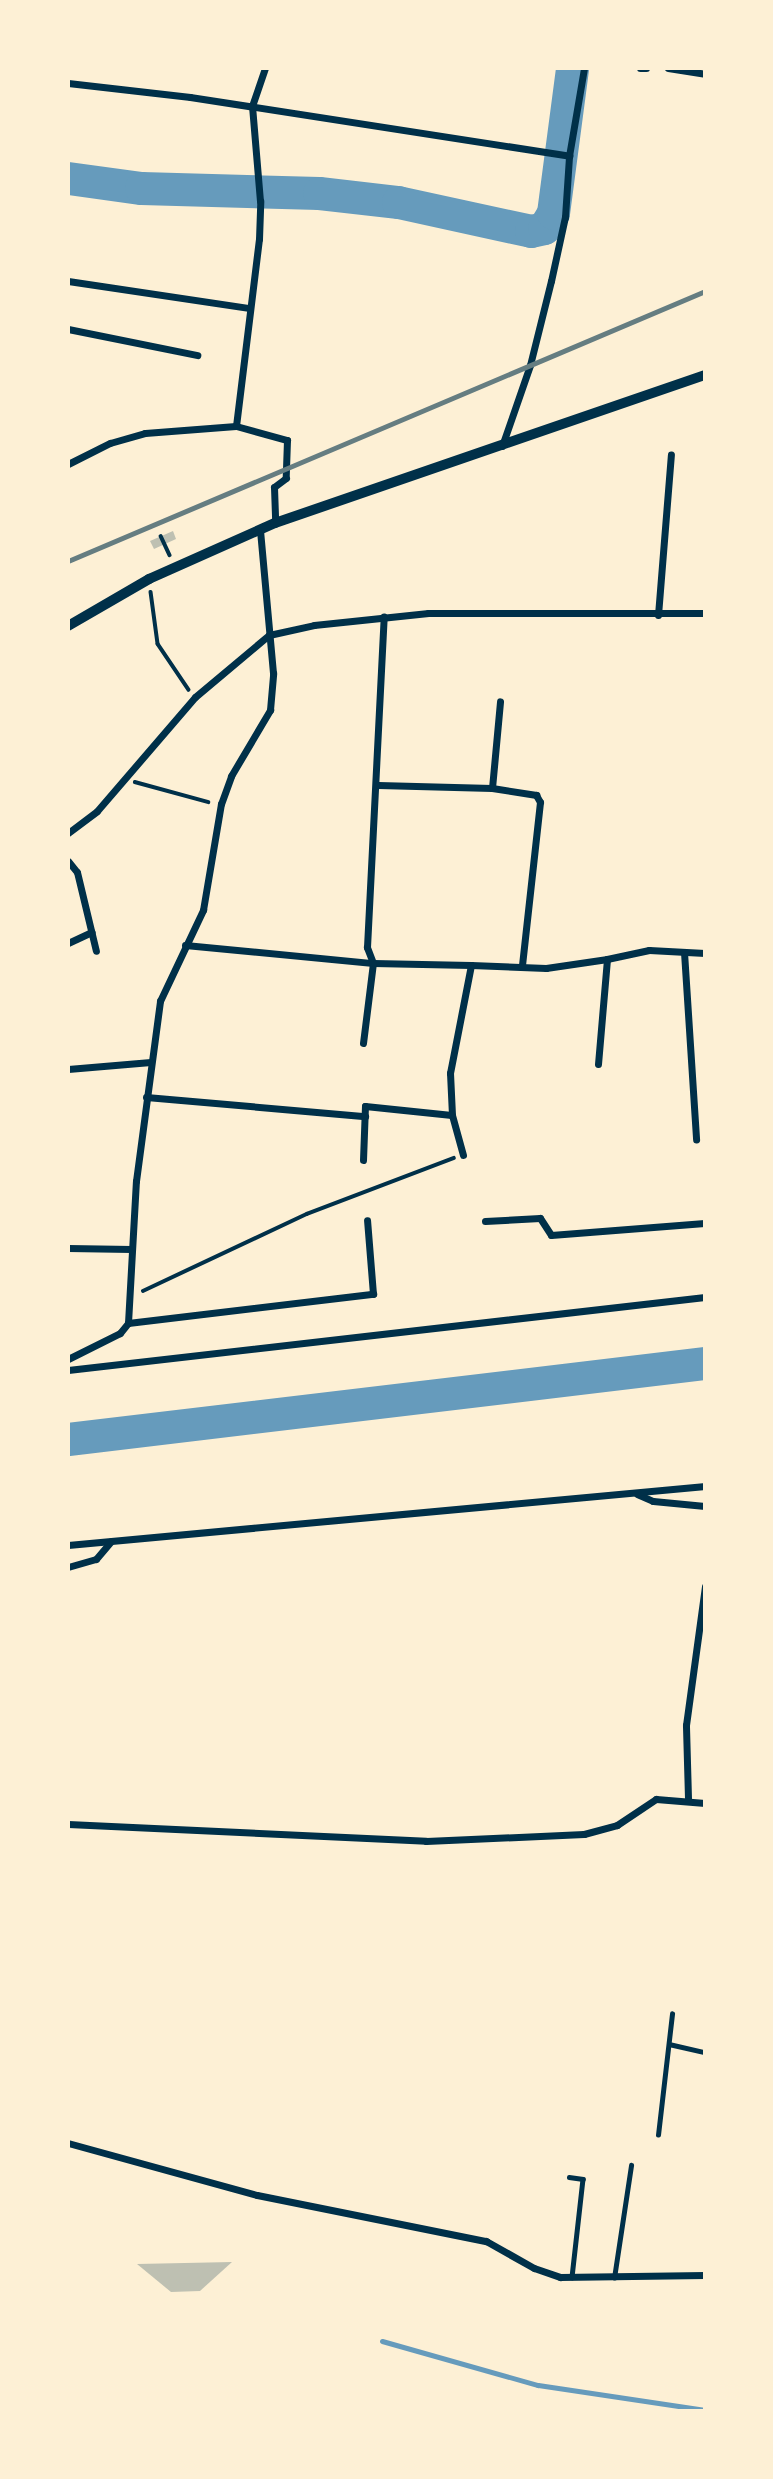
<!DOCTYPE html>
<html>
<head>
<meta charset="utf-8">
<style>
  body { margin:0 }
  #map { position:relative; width:773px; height:2479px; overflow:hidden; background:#fdf0d5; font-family:Jost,sans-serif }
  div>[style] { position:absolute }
  .stream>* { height:5px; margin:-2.5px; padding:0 2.5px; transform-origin:2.5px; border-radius:2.5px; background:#669bbc }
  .river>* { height:33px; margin:-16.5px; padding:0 16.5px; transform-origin:16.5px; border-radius:16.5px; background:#669bbc }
  .building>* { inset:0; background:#bec0b2 }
  .path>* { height:3.5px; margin:-1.75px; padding:0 1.75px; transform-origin:1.75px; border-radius:1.75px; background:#003049 }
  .service>* { height:4.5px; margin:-2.25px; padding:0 2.25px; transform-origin:2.25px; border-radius:2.25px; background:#003049 }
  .minor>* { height:7px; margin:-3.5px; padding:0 3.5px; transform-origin:3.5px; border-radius:3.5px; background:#003049 }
  .tertiary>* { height:10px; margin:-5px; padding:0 5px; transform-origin:5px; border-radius:5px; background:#003049 }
  .rail>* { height:5px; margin:-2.5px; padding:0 2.5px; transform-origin:2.5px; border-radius:2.5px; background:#657d81 }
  span { translate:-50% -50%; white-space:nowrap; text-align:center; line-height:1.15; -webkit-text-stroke:5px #fdf0d5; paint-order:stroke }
  .frame { position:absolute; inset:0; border:70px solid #fdf0d5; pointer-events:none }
</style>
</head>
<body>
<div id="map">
  <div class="stream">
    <i style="left:382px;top:2341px;width:162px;rotate:15.8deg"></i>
    <i style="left:538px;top:2385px;width:169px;rotate:8.5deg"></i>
  </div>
  <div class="river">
    <i style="left:68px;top:178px;width:74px;rotate:7.8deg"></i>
    <i style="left:141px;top:188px;width:178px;rotate:1.6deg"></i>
    <i style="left:319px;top:193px;width:80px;rotate:6.5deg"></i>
    <i style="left:398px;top:202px;width:136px;rotate:12.3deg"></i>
    <i style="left:531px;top:231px;width:13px;rotate:-13deg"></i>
    <i style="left:544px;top:228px;width:17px;rotate:-59deg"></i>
    <i style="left:553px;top:213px;width:146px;rotate:-82.5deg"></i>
    <i style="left:68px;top:1439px;width:642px;rotate:-6.8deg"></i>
  </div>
  <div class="building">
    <i style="clip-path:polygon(173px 531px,176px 539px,154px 549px,150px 541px)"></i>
    <i style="clip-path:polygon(232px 2262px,200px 2291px,171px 2292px,137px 2264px)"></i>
  </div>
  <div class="path">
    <i style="left:161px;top:536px;width:21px;rotate:65deg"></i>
    <i style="left:151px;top:592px;width:52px;rotate:82.3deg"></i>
    <i style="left:158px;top:644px;width:55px;rotate:56deg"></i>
    <i style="left:135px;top:782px;width:76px;rotate:15.3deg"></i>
    <i style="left:143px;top:1291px;width:181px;rotate:-25.2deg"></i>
    <i style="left:307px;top:1214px;width:157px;rotate:-20.9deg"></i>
  </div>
  <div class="service">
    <i style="left:669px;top:2044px;width:37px;rotate:13deg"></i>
    <i style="left:658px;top:2135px;width:122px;rotate:-83.4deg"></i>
    <i style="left:569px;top:2177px;width:14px;rotate:8deg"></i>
    <i style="left:583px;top:2179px;width:99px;rotate:96.4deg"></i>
    <i style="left:614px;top:2278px;width:114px;rotate:-81.4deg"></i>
  </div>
  <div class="minor">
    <i style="left:640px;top:68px;width:6px"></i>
    <i style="left:668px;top:68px;width:37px;rotate:9deg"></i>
    <i style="left:68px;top:83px;width:123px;rotate:6.5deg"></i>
    <i style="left:190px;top:97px;width:384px;rotate:8.8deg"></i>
    <i style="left:68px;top:281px;width:182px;rotate:8.5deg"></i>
    <i style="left:68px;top:329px;width:132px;rotate:11.4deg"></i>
    <i style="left:236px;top:426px;width:53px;rotate:15.4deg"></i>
    <i style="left:287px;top:440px;width:38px;rotate:92deg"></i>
    <i style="left:286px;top:478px;width:15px;rotate:143deg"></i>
    <i style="left:274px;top:487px;width:36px;rotate:88deg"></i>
    <i style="left:502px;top:446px;width:86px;rotate:-70.9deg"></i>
    <i style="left:530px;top:365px;width:87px;rotate:-76deg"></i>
    <i style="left:551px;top:281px;width:66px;rotate:-77.7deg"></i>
    <i style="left:565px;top:217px;width:61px;rotate:-86.2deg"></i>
    <i style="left:569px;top:156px;width:89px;rotate:-80.3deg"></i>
    <i style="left:68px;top:464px;width:47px;rotate:-26.6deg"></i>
    <i style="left:110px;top:443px;width:36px;rotate:-16deg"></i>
    <i style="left:145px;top:433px;width:91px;rotate:-4.4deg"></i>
    <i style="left:236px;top:426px;width:188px;rotate:-83deg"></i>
    <i style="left:259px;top:239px;width:38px;rotate:-88deg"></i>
    <i style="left:260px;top:201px;width:95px;rotate:-94.8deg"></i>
    <i style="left:252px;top:106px;width:40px;rotate:-71.1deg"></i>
    <i style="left:658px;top:615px;width:161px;rotate:-85.4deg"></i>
    <i style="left:378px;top:785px;width:114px;rotate:1.5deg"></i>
    <i style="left:492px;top:788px;width:45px;rotate:9deg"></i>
    <i style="left:536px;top:795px;width:8px;rotate:60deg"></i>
    <i style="left:540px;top:802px;width:165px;rotate:96.3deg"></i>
    <i style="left:492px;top:788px;width:87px;rotate:-84.7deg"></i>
    <i style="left:68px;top:833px;width:36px;rotate:-37deg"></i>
    <i style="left:97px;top:811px;width:150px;rotate:-49.3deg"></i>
    <i style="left:195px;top:697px;width:97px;rotate:-40deg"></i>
    <i style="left:269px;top:635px;width:46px;rotate:-12.5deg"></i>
    <i style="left:314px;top:625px;width:115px;rotate:-6deg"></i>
    <i style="left:428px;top:613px;width:277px"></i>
    <i style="left:68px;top:861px;width:14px;rotate:51deg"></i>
    <i style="left:77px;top:872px;width:81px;rotate:76.5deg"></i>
    <i style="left:68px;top:943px;width:26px;rotate:-25deg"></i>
    <i style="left:185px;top:945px;width:189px;rotate:5.5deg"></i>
    <i style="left:373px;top:963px;width:98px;rotate:1.2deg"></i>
    <i style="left:684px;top:952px;width:188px;rotate:86.3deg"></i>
    <i style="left:363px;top:1043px;width:81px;rotate:-82.9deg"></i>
    <i style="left:373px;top:963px;width:17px;rotate:-111deg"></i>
    <i style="left:367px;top:947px;width:331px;rotate:-87.1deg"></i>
    <i style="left:598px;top:1064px;width:105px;rotate:-85.1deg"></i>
    <i style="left:607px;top:959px;width:43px;rotate:-12.1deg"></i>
    <i style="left:649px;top:950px;width:56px;rotate:3.1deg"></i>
    <i style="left:68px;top:1069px;width:83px;rotate:-4.8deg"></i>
    <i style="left:146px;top:1097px;width:220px;rotate:5deg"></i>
    <i style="left:463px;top:1155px;width:41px;rotate:-105.4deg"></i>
    <i style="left:452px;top:1115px;width:42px;rotate:-92.7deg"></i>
    <i style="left:450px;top:1073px;width:110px;rotate:-79deg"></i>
    <i style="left:471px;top:965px;width:75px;rotate:2.3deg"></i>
    <i style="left:546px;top:968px;width:62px;rotate:-8.4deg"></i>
    <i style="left:363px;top:1160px;width:54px;rotate:-87.9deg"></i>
    <i style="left:365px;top:1106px;width:87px;rotate:5.9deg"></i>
    <i style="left:485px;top:1221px;width:55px;rotate:-3.1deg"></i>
    <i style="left:540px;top:1218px;width:20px;rotate:57deg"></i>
    <i style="left:551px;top:1235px;width:154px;rotate:-4.5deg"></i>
    <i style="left:68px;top:1248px;width:63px;rotate:0.9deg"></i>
    <i style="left:128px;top:1323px;width:247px;rotate:-6.8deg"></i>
    <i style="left:373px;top:1294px;width:74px;rotate:-94.6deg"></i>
    <i style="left:68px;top:1359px;width:58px;rotate:-26.6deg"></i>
    <i style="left:120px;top:1333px;width:13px;rotate:-51deg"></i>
    <i style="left:128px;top:1323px;width:142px;rotate:-86.8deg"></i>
    <i style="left:136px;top:1181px;width:182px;rotate:-82.4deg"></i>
    <i style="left:160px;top:1001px;width:101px;rotate:-64.7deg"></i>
    <i style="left:203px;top:910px;width:108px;rotate:-80.4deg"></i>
    <i style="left:221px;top:804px;width:30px;rotate:-70deg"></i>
    <i style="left:231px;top:776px;width:77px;rotate:-59.4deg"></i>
    <i style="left:270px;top:710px;width:37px;rotate:-85deg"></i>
    <i style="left:273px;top:673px;width:145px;rotate:-95.2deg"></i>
    <i style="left:68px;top:1370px;width:641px;rotate:-6.54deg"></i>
    <i style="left:637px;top:1494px;width:17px;rotate:24deg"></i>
    <i style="left:653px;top:1501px;width:52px;rotate:5.5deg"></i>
    <i style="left:68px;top:1545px;width:640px;rotate:-5.29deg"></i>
    <i style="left:68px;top:1567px;width:29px;rotate:-16deg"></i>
    <i style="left:96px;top:1559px;width:23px;rotate:-50deg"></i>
    <i style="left:688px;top:1798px;width:73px;rotate:-91.6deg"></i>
    <i style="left:686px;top:1725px;width:140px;rotate:-82.2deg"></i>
    <i style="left:68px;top:1824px;width:358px;rotate:2.7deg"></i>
    <i style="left:426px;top:1841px;width:158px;rotate:-2.5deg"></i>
    <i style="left:584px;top:1834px;width:34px;rotate:-15deg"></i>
    <i style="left:617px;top:1825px;width:47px;rotate:-33.7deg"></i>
    <i style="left:656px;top:1799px;width:49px;rotate:4.7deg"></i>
    <i style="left:68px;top:2143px;width:196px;rotate:15.4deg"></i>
    <i style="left:257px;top:2195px;width:234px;rotate:11.4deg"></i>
    <i style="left:486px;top:2241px;width:55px;rotate:29.4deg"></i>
    <i style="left:534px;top:2268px;width:28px;rotate:19deg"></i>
    <i style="left:560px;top:2277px;width:145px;rotate:-0.8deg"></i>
  </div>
  <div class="tertiary">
    <i style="left:68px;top:626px;width:94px;rotate:-30.1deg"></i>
    <i style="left:149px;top:579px;width:138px;rotate:-24deg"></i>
    <i style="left:275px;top:523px;width:455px;rotate:-19deg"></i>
  </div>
  <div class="rail">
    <i style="left:68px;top:561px;width:692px;rotate:-22.97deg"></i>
  </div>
  <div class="frame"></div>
</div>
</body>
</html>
